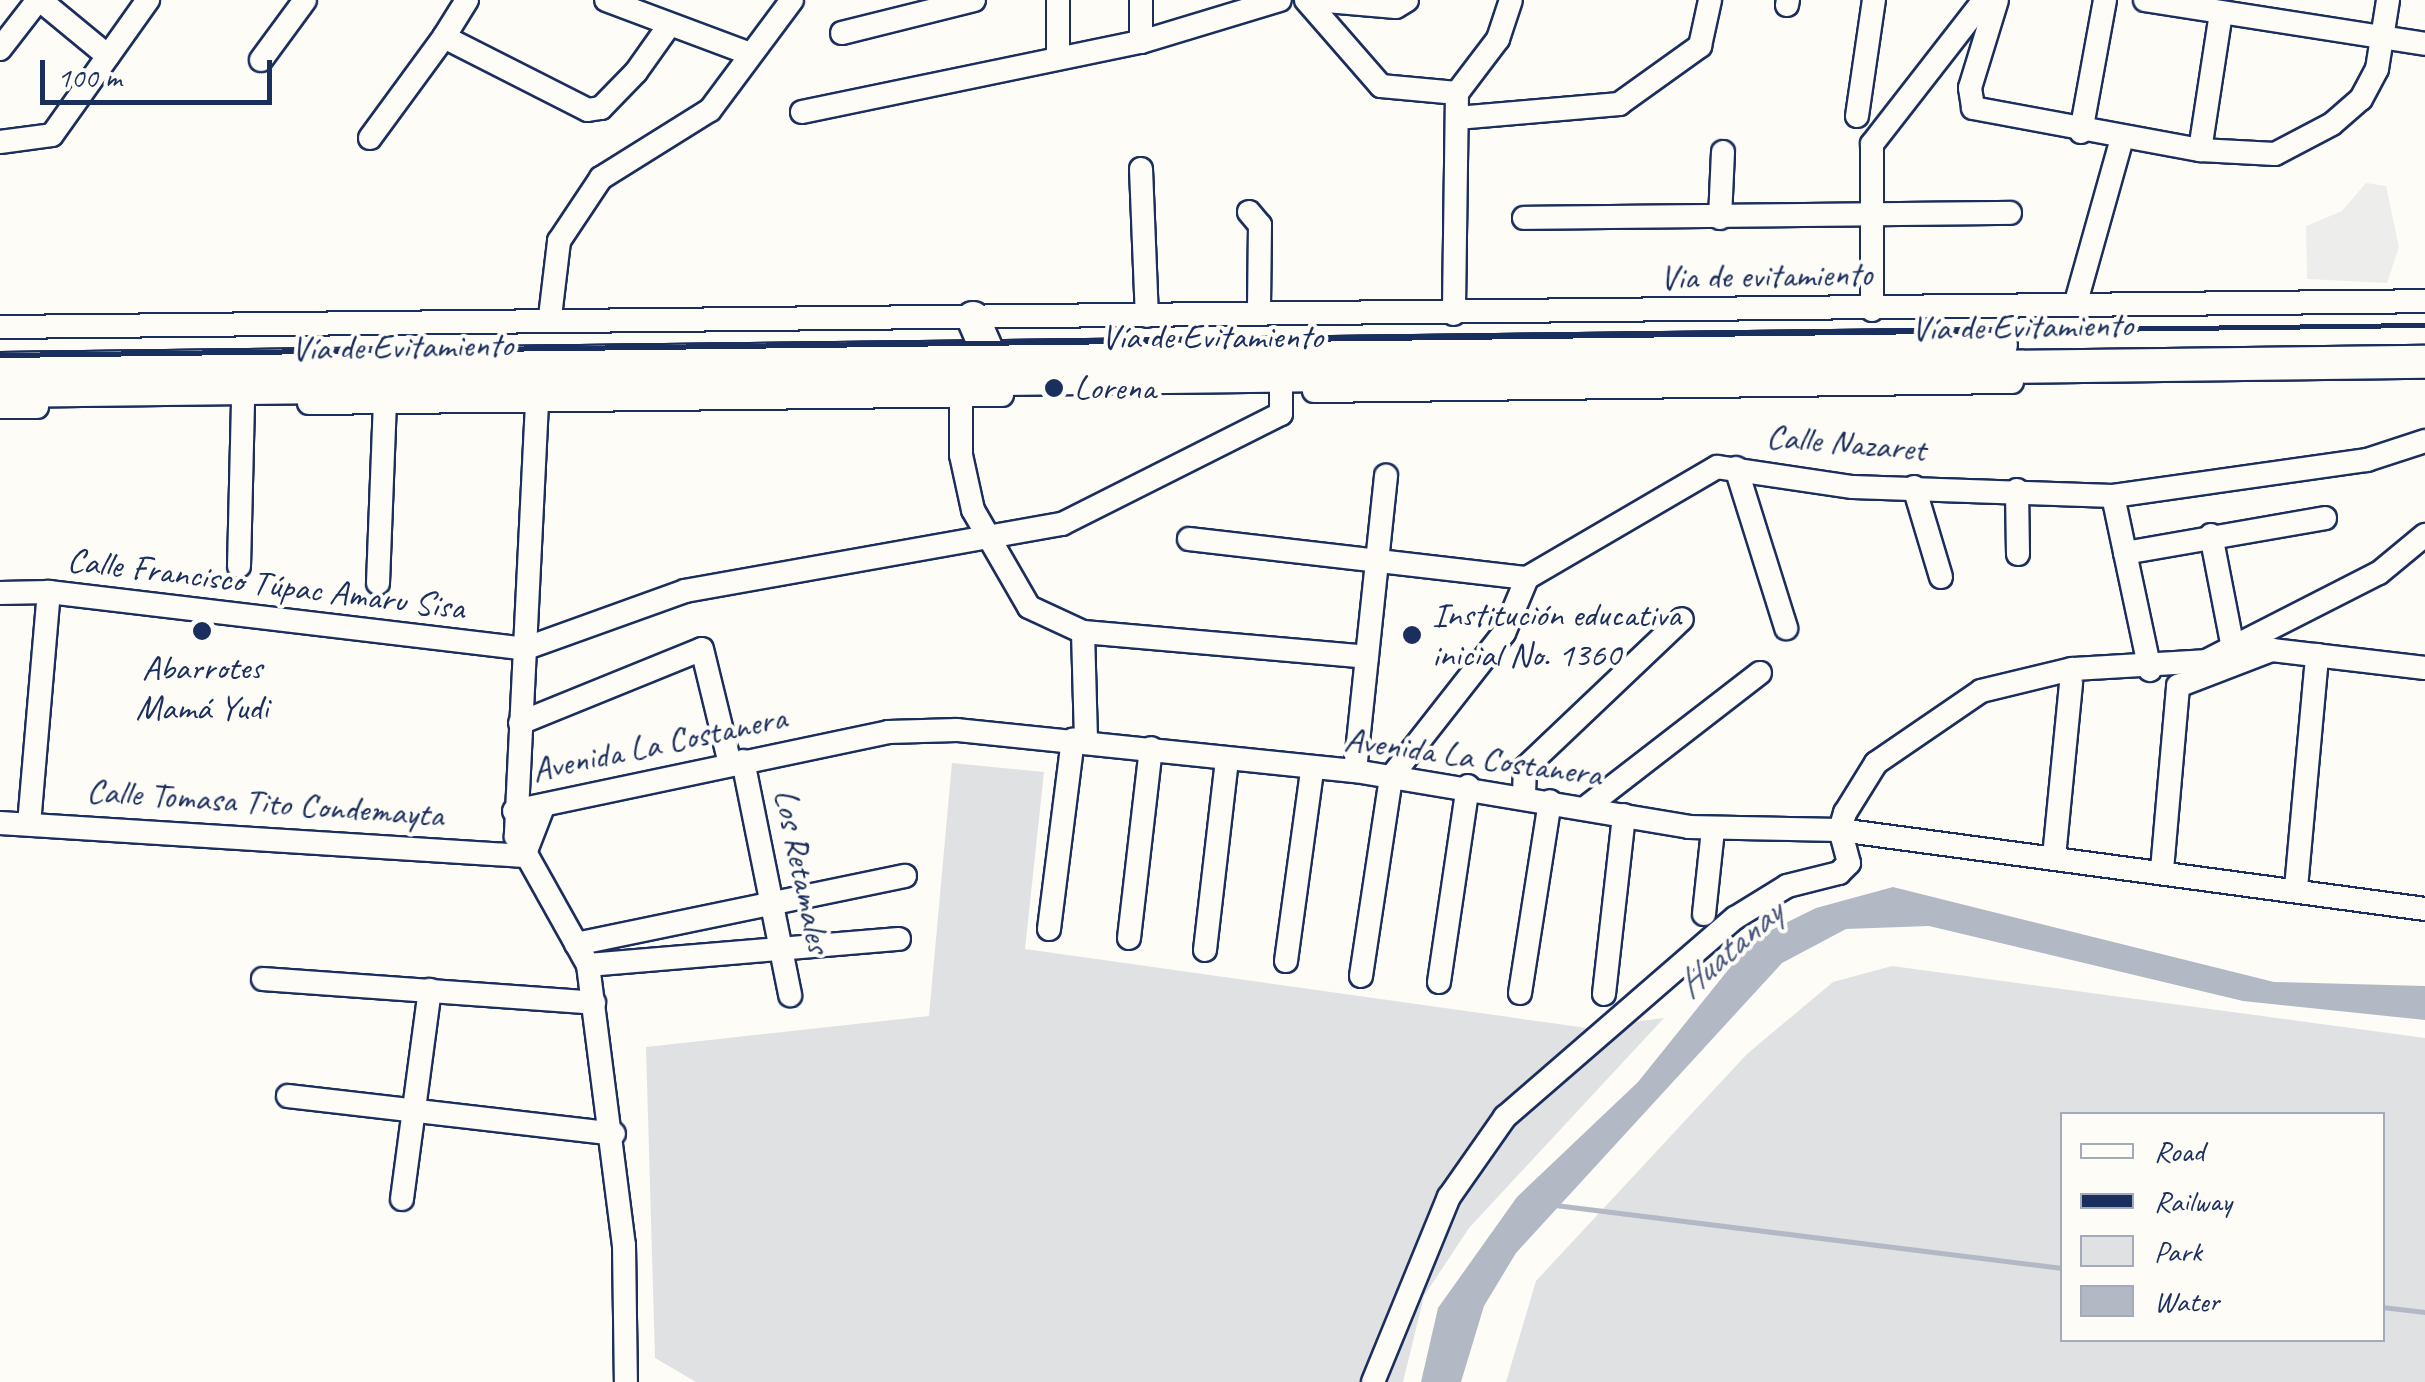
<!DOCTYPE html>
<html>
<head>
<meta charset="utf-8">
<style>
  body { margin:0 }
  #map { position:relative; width:2425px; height:1382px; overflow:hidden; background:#fdfcf7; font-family:Caveat,sans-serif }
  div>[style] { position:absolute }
  .built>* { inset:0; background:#edeeec }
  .green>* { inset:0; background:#e0e1e3 }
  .water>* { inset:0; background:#b3b8c5 }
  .stream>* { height:5px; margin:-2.5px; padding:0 2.5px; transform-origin:2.5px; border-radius:2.5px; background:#b3b8c5 }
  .roads { filter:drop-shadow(2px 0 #1b2f5e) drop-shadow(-2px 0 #1b2f5e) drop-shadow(0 2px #1b2f5e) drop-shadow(0 -2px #1b2f5e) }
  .minor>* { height:22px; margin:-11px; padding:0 11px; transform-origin:11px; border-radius:11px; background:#fdfcf7 }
  .highway>* { height:32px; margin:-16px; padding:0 16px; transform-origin:16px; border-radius:16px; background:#fdfcf7 }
  .rail>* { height:5px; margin:-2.5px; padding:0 2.5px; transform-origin:2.5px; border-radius:2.5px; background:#1b2f5e }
  .dots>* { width:28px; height:28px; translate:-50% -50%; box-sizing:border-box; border:5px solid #fdfcf7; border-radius:50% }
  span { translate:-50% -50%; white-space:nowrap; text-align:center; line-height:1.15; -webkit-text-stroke:8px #fdfcf7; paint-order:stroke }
  .street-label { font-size:35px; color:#1b2f5e }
  .poi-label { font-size:35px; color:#1b2f5e }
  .left { translate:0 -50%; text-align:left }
  .water-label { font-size:38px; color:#49587d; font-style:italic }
  .legend { position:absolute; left:2060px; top:1112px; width:325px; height:230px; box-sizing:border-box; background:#fdfcf7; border:2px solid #a3aaba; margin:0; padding:12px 18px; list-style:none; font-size:30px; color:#1b2f5e }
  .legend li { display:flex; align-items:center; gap:20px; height:50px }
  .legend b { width:50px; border:2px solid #a3aaba }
  .scale { position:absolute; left:40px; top:60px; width:232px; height:45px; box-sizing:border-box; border:5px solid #1b2f5e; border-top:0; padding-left:12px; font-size:30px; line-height:35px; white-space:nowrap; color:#1b2f5e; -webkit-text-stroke:8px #fdfcf7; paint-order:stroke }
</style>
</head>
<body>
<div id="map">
  <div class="built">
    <i style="clip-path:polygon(2366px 183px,2386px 186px,2399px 247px,2387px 283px,2307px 279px,2306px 226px,2342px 211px)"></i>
  </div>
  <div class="green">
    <i style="clip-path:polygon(952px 763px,1044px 772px,1025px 949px,1587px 1028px,1664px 1018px,1469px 1228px,1424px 1296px,1403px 1382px,696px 1382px,655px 1358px,646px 1047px,929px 1016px)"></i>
    <i style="clip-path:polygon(evenodd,1892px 966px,2425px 1038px,2425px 1382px,1506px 1382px,1536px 1281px,1747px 1054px,1833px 982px,1892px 966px,2062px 1114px,2382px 1114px,2382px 1340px,2062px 1340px,2062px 1114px)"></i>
  </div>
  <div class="water">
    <i style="clip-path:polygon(1893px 887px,2274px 982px,2425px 986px,2425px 1020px,2243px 1001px,1929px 926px,1846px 929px,1782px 963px,1516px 1253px,1484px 1306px,1461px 1382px,1421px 1382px,1438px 1308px,1517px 1197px,1638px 1082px,1753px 939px,1816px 908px)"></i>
  </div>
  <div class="stream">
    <i style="left:1555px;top:1205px;width:511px;rotate:7.08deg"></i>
    <i style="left:2382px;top:1307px;width:43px;rotate:6.6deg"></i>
  </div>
  <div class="roads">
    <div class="minor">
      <i style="left:40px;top:0;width:88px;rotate:39.5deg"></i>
      <i style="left:467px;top:0;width:44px;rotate:121.9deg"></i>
      <i style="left:444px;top:37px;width:161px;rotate:26.9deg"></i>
      <i style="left:588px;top:110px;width:13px;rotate:-9deg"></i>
      <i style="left:601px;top:108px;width:50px;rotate:-45.8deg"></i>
      <i style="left:636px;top:72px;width:55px;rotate:-54.6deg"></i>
      <i style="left:606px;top:0;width:152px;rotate:20.5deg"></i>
      <i style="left:1141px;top:0;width:42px;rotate:90deg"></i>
      <i style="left:1306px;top:0;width:114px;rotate:48.9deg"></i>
      <i style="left:1381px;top:86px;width:76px;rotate:5.3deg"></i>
      <i style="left:1457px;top:93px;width:221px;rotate:90.8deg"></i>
      <i style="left:1315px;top:0;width:81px;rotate:4.9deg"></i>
      <i style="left:1396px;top:7px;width:13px;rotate:-32deg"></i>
      <i style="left:1997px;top:0;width:92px;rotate:107.1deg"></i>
      <i style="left:1970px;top:88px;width:20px;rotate:81deg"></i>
      <i style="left:1973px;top:108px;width:231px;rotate:10.5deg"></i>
      <i style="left:2200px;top:150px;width:139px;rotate:-81.3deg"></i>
      <i style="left:2145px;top:0;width:283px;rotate:8.9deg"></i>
      <i style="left:1787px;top:5px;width:5px;rotate:-79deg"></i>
      <i style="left:842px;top:33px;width:136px;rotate:-14deg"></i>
      <i style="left:0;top:49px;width:62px;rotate:-52.2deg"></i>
      <i style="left:1058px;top:56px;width:56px;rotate:-90deg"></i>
      <i style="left:261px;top:60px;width:74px;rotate:-53.7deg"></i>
      <i style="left:1457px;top:93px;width:68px;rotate:-52.8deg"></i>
      <i style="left:1498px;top:39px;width:41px;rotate:-71.6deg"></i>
      <i style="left:802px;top:112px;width:346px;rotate:-11.7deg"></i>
      <i style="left:1141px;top:42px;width:145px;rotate:-16.8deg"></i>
      <i style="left:1857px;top:116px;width:117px;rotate:-81.7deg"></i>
      <i style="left:1457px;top:118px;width:163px;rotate:-4.9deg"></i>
      <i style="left:1619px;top:104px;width:100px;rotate:-35.6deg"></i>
      <i style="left:1700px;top:46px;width:47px;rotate:-77.7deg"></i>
      <i style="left:2081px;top:132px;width:134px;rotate:-79.7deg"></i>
      <i style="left:370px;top:138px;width:125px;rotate:-53.8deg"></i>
      <i style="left:0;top:142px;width:52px;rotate:-7.7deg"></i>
      <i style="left:52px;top:135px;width:166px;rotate:-54.6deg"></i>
      <i style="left:2200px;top:150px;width:75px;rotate:3.1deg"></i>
      <i style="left:2275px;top:154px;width:64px;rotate:-27.8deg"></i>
      <i style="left:2332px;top:124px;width:38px;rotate:-41deg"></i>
      <i style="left:2361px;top:99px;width:34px;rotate:-62deg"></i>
      <i style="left:2377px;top:69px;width:70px;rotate:-80.9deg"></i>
      <i style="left:1141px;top:169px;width:147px;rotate:87.7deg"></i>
      <i style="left:1249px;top:212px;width:17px;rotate:50deg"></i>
      <i style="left:1260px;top:225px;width:84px;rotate:90.7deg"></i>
      <i style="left:1524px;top:218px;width:486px;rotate:-0.6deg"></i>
      <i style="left:1720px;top:218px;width:66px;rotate:-87.4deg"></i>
      <i style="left:2076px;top:302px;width:170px;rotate:-74.3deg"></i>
      <i style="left:1872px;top:310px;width:166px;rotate:-90deg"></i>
      <i style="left:1872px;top:144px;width:182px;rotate:-52.1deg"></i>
      <i style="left:550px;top:317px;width:77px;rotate:-83.2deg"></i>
      <i style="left:559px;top:241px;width:76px;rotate:-56.3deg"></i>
      <i style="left:601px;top:178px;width:128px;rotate:-32deg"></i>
      <i style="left:710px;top:110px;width:137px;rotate:-53.3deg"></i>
      <i style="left:0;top:327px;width:2425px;rotate:-0.61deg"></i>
      <i style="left:1314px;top:391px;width:698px;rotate:-0.74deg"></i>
      <i style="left:961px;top:396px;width:59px;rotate:90deg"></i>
      <i style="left:961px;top:455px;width:56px;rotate:77.7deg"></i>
      <i style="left:973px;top:510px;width:112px;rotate:60deg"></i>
      <i style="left:1029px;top:607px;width:60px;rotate:24.8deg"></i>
      <i style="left:1083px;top:632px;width:109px;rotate:88.4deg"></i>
      <i style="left:309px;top:403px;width:693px;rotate:-0.66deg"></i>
      <i style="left:537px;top:403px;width:434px;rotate:92.8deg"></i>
      <i style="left:516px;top:836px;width:148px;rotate:60.8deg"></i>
      <i style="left:588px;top:965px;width:282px;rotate:82.7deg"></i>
      <i style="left:624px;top:1245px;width:137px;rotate:89.2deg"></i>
      <i style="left:0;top:407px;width:37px"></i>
      <i style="left:1736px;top:468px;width:168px;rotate:72.6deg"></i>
      <i style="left:1914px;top:487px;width:94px;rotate:73.3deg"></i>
      <i style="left:2017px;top:490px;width:64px;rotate:89.1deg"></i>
      <i style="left:2113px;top:496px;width:178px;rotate:78deg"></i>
      <i style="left:2211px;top:535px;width:115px;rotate:79deg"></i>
      <i style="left:1189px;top:539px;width:340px;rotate:6.6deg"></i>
      <i style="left:2125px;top:553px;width:203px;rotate:-9.9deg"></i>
      <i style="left:239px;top:566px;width:162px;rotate:-88.6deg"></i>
      <i style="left:378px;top:583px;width:180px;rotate:-87.8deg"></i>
      <i style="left:0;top:593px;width:49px;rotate:-1.2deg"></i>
      <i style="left:49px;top:592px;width:478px;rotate:6.8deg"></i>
      <i style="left:524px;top:649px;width:171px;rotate:-19.8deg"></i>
      <i style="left:685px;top:591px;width:383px;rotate:-10.1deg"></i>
      <i style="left:1062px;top:524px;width:245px;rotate:-26.7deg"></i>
      <i style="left:1281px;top:414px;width:23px;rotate:-90deg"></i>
      <i style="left:1083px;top:632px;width:285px;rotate:5deg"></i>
      <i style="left:520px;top:723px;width:196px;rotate:-22.1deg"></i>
      <i style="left:702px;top:649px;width:118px;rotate:76.3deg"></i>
      <i style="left:743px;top:761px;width:239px;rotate:78.6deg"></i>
      <i style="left:1355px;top:771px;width:297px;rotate:-84deg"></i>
      <i style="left:1524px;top:795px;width:27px;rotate:-88deg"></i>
      <i style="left:1525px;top:768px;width:216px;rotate:-43.5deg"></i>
      <i style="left:1589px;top:805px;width:216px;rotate:-37.7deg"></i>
      <i style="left:514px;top:811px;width:382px;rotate:-11.9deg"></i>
      <i style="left:888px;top:732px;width:69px;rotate:-1.7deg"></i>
      <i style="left:957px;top:730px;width:400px;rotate:5.9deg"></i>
      <i style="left:1355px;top:771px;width:339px;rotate:9.5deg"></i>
      <i style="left:1689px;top:827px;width:151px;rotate:1.1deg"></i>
      <i style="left:1840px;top:830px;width:590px;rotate:7.69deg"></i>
      <i style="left:0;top:823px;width:525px;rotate:3.6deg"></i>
      <i style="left:524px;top:856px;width:53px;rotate:-68.8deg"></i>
      <i style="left:29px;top:824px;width:233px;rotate:-85.1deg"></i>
      <i style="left:2054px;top:857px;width:175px;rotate:-84.4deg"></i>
      <i style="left:2162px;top:870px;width:185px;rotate:-85deg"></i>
      <i style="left:2178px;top:686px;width:101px;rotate:-21deg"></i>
      <i style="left:2272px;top:650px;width:154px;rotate:6.7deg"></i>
      <i style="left:2296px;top:888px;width:234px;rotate:-84.8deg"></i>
      <i style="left:1704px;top:914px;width:84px;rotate:-83.9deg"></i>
      <i style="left:1049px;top:929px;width:191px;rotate:-82.8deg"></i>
      <i style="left:1129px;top:938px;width:191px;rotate:-83.4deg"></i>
      <i style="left:576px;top:944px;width:336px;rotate:-11.7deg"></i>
      <i style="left:1205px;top:950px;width:192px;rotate:-83.4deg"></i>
      <i style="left:1286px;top:961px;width:192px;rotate:-82.2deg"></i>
      <i style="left:588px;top:965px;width:312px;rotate:-4.8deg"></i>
      <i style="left:1361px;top:976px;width:201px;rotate:-81.4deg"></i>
      <i style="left:1391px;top:777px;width:183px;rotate:-51.9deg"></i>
      <i style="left:1504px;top:633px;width:60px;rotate:-67.3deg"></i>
      <i style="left:1527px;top:578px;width:220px;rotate:-30.3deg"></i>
      <i style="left:1717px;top:467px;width:137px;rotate:8.4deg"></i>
      <i style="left:1853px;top:487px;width:260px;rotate:2deg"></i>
      <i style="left:2113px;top:496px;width:257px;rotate:-8.1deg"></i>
      <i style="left:2367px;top:460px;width:61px;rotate:-18.1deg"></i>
      <i style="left:263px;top:979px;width:332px;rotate:4.1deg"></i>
      <i style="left:1439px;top:982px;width:198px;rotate:-81.6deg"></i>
      <i style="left:1520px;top:993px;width:194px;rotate:-81.1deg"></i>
      <i style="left:1604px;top:994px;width:180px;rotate:-83.6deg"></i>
      <i style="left:288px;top:1096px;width:328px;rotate:6.6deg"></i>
      <i style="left:402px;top:1199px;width:211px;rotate:-82.4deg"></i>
      <i style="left:1373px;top:1382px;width:200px;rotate:-67.7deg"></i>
      <i style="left:1449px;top:1197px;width:98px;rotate:-55deg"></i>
      <i style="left:1505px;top:1117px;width:304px;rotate:-40.9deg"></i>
      <i style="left:1735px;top:918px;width:61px;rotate:-31.6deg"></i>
      <i style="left:1787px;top:886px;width:54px;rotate:-14deg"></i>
      <i style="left:1839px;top:873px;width:14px;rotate:-45deg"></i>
      <i style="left:1849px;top:863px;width:34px;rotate:-105deg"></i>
      <i style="left:1840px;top:830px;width:18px;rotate:-74deg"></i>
      <i style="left:1845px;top:813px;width:59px;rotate:-58.2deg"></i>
      <i style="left:1876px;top:763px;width:127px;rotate:-34.4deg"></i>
      <i style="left:1981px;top:691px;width:94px;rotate:-13.6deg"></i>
      <i style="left:2072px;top:669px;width:134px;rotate:-3.4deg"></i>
      <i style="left:2206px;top:661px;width:194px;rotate:-27deg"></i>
      <i style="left:2379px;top:573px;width:60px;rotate:-39.6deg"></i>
    </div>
    <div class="highway">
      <i style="left:973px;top:318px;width:40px;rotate:66.6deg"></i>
      <i style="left:0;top:369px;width:2001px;rotate:-0.69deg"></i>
      <i style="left:0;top:391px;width:2425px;rotate:-0.69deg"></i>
    </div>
  </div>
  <div class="rail">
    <i style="left:0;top:355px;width:2425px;rotate:-0.71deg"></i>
  </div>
  <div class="dots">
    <i style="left:1054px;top:388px;background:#1b2f5e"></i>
    <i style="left:202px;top:631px;background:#1b2f5e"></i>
    <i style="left:1412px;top:635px;background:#1b2f5e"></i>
  </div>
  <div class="street-label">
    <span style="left:1766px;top:276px;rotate:-1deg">Via de evitamiento</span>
    <span style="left:2022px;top:327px;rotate:-1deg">Vía de Evitamiento</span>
    <span style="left:1212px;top:337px">Vía de Evitamiento</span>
    <span style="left:402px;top:347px;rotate:-1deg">Vía de Evitamiento</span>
    <span style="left:1846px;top:443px;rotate:5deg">Calle Nazaret</span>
    <span style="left:266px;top:584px;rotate:7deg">Calle Francisco Túpac Amaru Sisa</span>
    <span style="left:659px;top:744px;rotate:-12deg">Avenida La Costanera</span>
    <span style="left:1473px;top:757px;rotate:8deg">Avenida La Costanera</span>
    <span style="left:265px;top:803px;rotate:4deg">Calle Tomasa Tito Condemayta</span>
    <span style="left:802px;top:871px;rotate:78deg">Los Retamales</span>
  </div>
  <div class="poi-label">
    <span class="left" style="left:1074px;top:388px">Lorena</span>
    <span class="left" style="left:1432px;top:635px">Institución educativa<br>inicial No. 1360</span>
    <span style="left:202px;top:688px">Abarrotes<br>Mamá Yudi</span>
  </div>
  <div class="water-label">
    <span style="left:1729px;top:949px;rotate:-41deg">Huatanay</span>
  </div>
  <ul class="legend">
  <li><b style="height:12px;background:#fdfcf7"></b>Road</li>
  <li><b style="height:12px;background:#1b2f5e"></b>Railway</li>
  <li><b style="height:28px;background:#e0e1e3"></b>Park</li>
  <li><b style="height:28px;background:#b3b8c5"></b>Water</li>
  </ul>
  <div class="scale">100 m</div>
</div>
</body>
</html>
